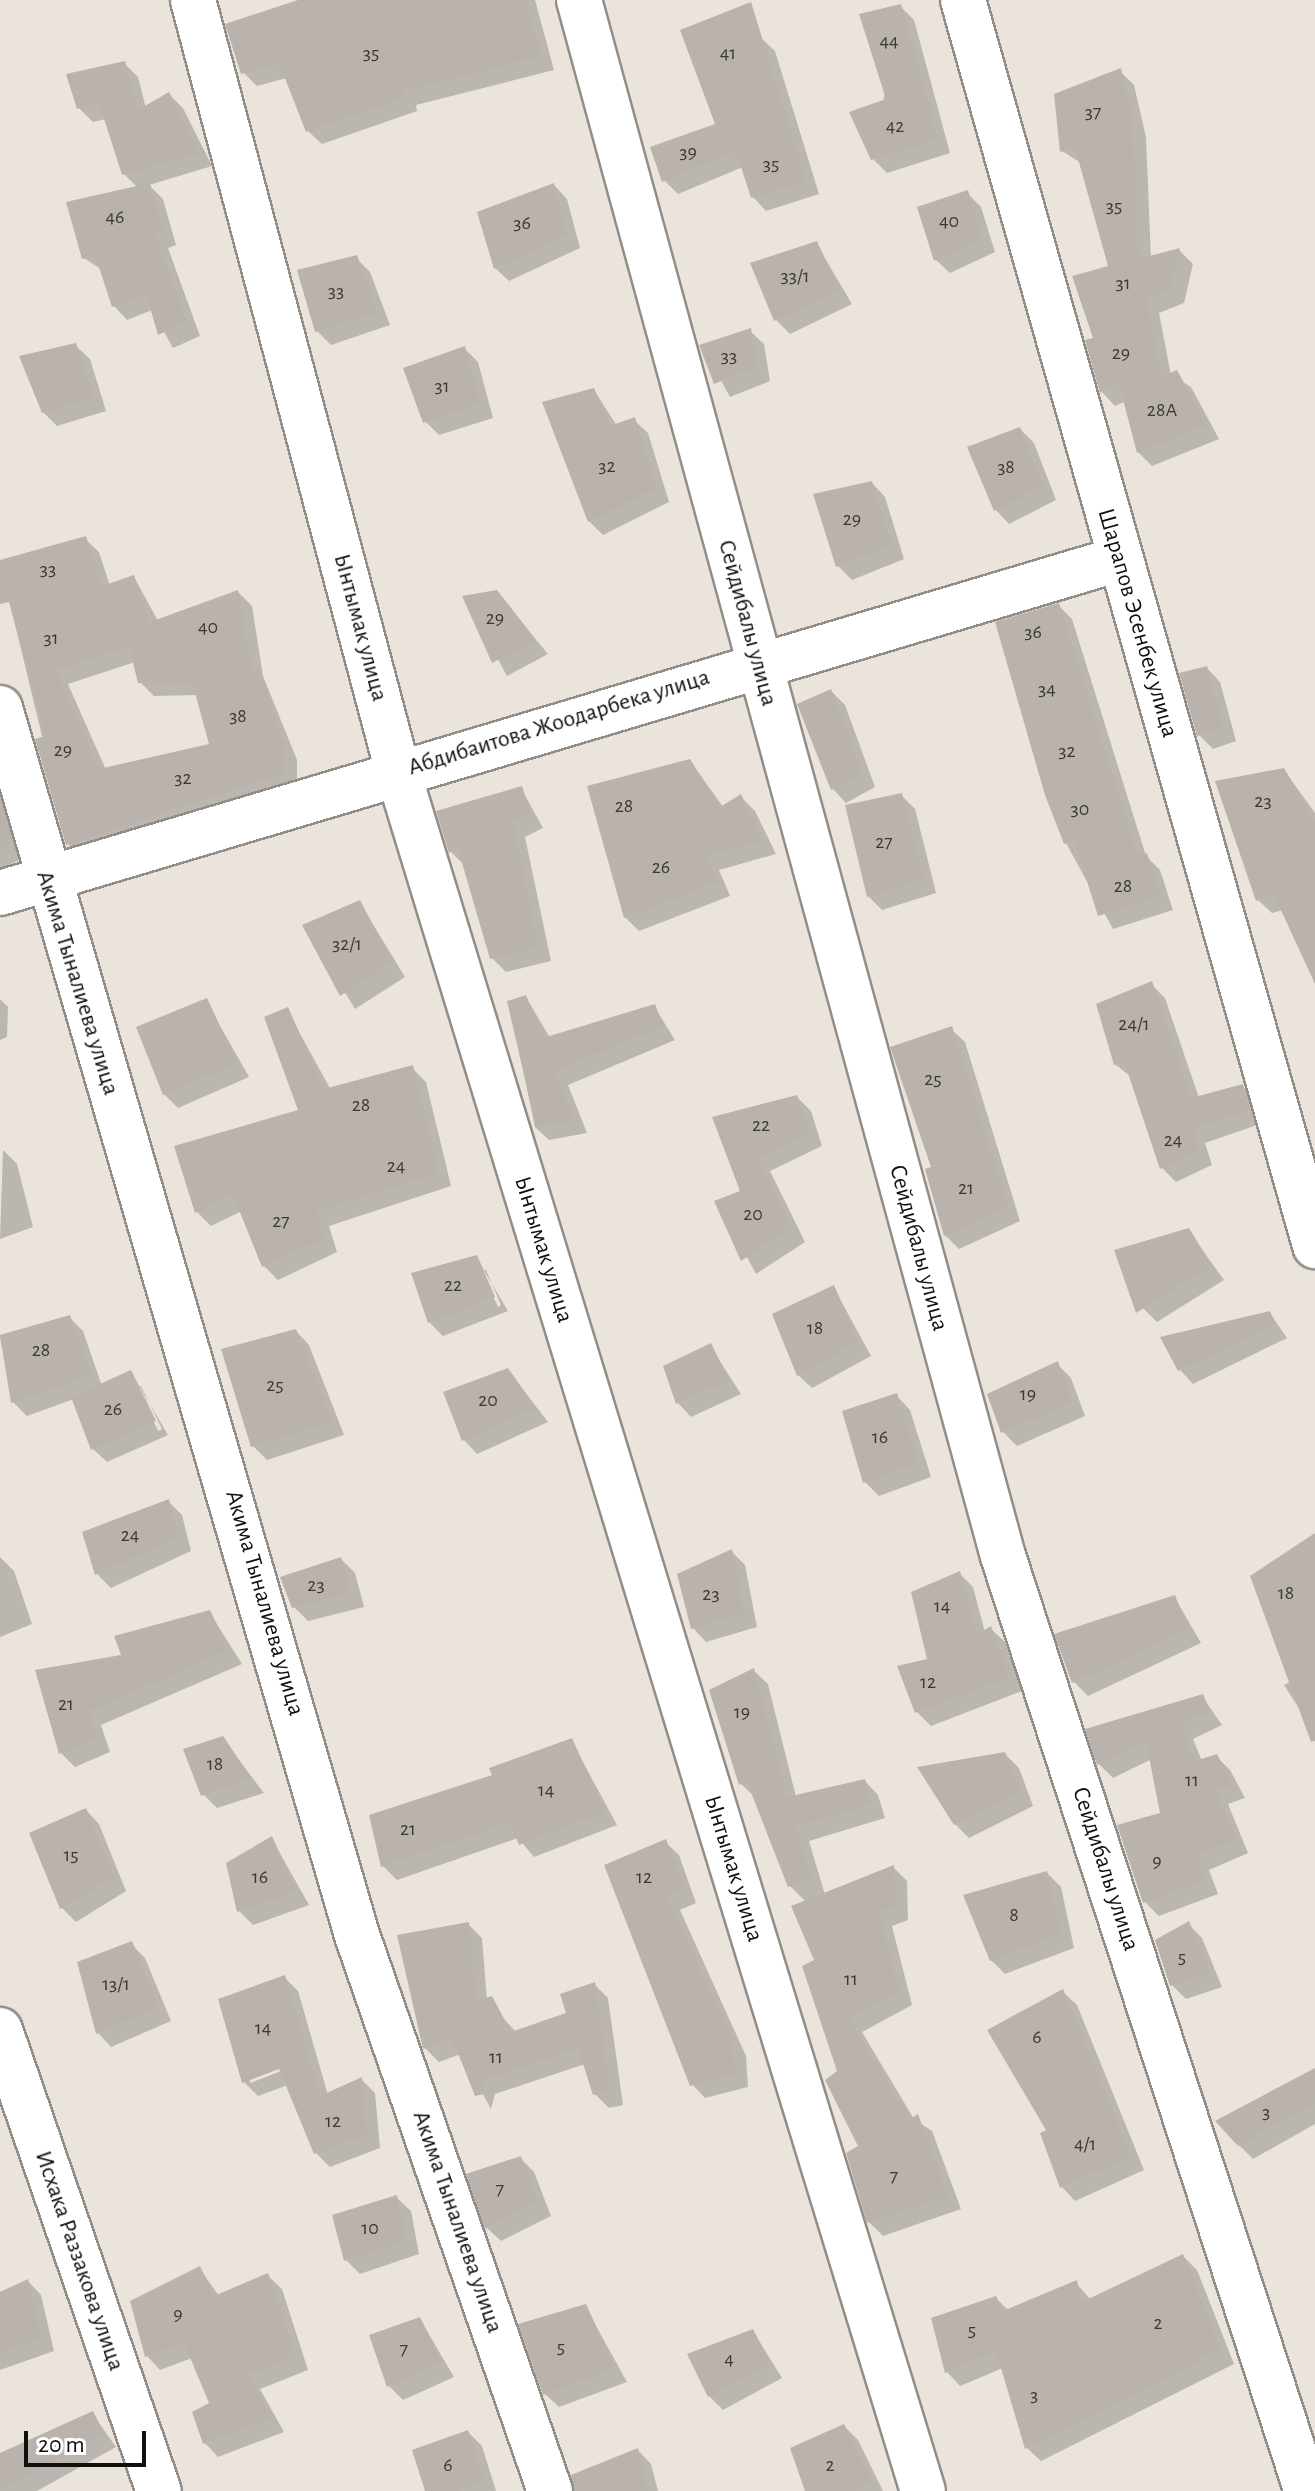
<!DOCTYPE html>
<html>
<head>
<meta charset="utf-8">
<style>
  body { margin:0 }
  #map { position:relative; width:1315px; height:2491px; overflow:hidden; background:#eae4dd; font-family:"Alegreya Sans",sans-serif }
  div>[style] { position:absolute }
  .shadow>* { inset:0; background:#0003 }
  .building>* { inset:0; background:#bab3ad }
  .roads { filter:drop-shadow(2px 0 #938d87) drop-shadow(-2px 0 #938d87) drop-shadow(0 2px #938d87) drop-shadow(0 -2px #938d87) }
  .minor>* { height:44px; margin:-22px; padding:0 22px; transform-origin:22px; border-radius:22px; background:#fff }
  span { translate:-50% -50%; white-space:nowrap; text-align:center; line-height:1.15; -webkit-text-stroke:8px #fff; paint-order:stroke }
  .number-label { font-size:20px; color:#3c3935 }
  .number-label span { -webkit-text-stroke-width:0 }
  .street-label { font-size:24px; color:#12100d }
  .scale { position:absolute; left:24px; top:2431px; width:122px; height:36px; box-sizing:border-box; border:4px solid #12100d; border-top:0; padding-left:10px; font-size:24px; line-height:28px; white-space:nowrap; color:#12100d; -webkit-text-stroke:6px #fff; paint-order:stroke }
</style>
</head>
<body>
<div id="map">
  <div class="shadow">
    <i style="clip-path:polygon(305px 0,535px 0,554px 70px,416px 105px,417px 111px,322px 144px,308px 131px,287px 78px,257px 86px,243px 72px)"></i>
    <i style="clip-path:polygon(900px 6px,914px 20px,950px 153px,887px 173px,873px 159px)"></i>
    <i style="clip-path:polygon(761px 38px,775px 51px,819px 194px,766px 211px,753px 197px,743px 167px,678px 194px,664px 180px,717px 126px)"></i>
    <i style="clip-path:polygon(124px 63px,138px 77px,146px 108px,169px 94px,183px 108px,212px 166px,149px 185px,163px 199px,176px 245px,168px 248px,200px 336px,173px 348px,152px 310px,127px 320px,114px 306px,102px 270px,84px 258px,138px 188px,124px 174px,106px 119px,93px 122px,79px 108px)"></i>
    <i style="clip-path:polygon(1120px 71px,1134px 85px,1146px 137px,1151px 258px,1179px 250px,1193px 264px,1184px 303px,1159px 313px,1171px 375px,1191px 387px,1219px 439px,1152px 466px,1138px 452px,1126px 401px,1115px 406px,1102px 392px,1095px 339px,1110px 268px,1081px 163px,1062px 151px)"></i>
    <i style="clip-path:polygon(554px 185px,567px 199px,580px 248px,509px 281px,495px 268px)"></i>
    <i style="clip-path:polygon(967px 193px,981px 207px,995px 252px,950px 273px,936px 260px)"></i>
    <i style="clip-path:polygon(816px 243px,852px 304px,790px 334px,776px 320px)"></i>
    <i style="clip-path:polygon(356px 258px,370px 272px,390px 325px,331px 345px,317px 331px)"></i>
    <i style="clip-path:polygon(750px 331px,764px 344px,770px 381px,730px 397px,702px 346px)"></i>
    <i style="clip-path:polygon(76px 346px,90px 359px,106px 411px,57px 426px,43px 412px)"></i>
    <i style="clip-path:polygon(464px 348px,478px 362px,493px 418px,439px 435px,425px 421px)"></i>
    <i style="clip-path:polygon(594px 390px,617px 426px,634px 420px,648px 433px,669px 502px,603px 535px,589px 521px)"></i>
    <i style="clip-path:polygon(1020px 429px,1034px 443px,1056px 500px,1009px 524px,996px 510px,970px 448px)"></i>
    <i style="clip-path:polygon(872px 483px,885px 497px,904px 559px,852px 580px,838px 566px,816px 495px)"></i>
    <i style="clip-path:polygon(evenodd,85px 539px,99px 552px,110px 586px,134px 577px,158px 621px,238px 592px,252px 606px,263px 676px,297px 760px,297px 787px,82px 858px,68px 844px,0 562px,85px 539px,135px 662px,140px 682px,154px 696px,198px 695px,212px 746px,106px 770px,68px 684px,135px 662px)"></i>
    <i style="clip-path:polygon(496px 592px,548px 654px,507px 676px,465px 598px)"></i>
    <i style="clip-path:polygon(1058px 605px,1072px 619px,1146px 856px,1160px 870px,1173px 910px,1113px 929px,1066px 843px)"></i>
    <i style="clip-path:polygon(1207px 668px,1220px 682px,1236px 741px,1213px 749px,1199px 735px)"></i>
    <i style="clip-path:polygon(831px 691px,845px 705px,875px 787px,846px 803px,833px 789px)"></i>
    <i style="clip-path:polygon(690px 761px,724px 808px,741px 797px,755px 811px,776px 854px,719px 870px,730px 896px,639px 931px,625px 917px)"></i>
    <i style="clip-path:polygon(0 769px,26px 857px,0 869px)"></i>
    <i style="clip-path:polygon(1284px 770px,1315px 813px,1315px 978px,1283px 910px,1272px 913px,1258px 900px)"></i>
    <i style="clip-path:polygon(521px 788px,543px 828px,525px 837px,551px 961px,506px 972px,492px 958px,465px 866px,451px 852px)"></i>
    <i style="clip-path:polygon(901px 795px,915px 809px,936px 893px,882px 910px,868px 896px)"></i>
    <i style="clip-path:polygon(360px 903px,405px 977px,355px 1009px,305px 926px)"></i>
    <i style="clip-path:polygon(1151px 984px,1165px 998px,1199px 1098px,1243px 1086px,1263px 1123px,1205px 1143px,1212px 1165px,1176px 1182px,1162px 1168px,1131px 1077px,1115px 1064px)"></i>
    <i style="clip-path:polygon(526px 997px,550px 1038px,654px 1006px,675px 1040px,568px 1085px,587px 1133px,549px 1140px,535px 1127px,509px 1002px)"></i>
    <i style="clip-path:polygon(0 999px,8px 1007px,7px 1037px,0 1040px)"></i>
    <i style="clip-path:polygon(206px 1001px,249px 1077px,178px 1108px,164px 1094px)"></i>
    <i style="clip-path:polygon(287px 1010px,331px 1090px,412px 1068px,426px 1082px,451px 1186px,329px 1226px,337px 1252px,278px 1280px,264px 1266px,242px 1211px,211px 1226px,197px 1212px,177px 1147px,301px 1111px)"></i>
    <i style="clip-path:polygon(951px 1029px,965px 1042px,1020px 1221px,959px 1249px,945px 1235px,933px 1169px)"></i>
    <i style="clip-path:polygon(797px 1097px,811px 1111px,822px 1146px,770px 1171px,805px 1242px,756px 1274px,717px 1202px,742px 1192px,714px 1118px)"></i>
    <i style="clip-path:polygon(3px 1150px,17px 1164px,33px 1227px,0 1239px)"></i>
    <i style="clip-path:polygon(1188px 1230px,1224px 1280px,1157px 1322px,1143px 1308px)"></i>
    <i style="clip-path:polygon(evenodd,476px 1257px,508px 1311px,443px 1336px,429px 1322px,476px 1257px,481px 1270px,486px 1270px,501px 1305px,498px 1307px,481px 1270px)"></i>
    <i style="clip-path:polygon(834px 1288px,871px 1356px,812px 1388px,798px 1375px)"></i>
    <i style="clip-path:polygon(1270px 1313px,1287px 1338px,1193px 1384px,1180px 1370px)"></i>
    <i style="clip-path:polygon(evenodd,69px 1317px,83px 1331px,102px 1386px,131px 1372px,168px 1435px,107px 1462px,93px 1449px,74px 1399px,27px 1416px,13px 1402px,0 1337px,69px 1317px,137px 1386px,141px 1386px,162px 1429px,158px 1431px,137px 1386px)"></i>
    <i style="clip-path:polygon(296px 1331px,309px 1345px,344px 1435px,267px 1460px,253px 1446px)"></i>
    <i style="clip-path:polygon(710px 1346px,741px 1394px,691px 1417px,678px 1403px,665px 1367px)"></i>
    <i style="clip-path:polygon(1057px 1364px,1071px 1378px,1085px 1416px,1017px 1446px,1003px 1432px)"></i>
    <i style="clip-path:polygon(508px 1370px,548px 1422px,477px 1454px,464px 1440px)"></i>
    <i style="clip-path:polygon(897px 1396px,910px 1410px,931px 1477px,879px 1496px,865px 1482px)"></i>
    <i style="clip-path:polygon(168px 1501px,182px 1515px,191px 1551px,111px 1588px,97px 1574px,84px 1533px)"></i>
    <i style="clip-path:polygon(1315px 1536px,1315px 1722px,1309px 1724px,1284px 1685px,1291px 1681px)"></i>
    <i style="clip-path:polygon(731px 1551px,745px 1565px,757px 1627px,706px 1642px,693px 1628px)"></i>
    <i style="clip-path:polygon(0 1557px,14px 1571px,32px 1624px,0 1637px)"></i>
    <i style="clip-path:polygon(341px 1559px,355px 1573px,364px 1607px,308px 1621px,294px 1607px)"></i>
    <i style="clip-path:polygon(960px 1574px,973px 1587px,985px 1632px,991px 1629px,1005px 1642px,1022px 1691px,931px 1726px,917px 1712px)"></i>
    <i style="clip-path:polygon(1175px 1598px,1201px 1643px,1088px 1696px,1074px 1682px,1057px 1635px)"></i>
    <i style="clip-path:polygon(210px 1613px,242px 1664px,101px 1725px,110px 1752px,75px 1767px,61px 1753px,38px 1672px,124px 1657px)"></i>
    <i style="clip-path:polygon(754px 1671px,768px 1684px,796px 1797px,865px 1781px,878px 1795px,885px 1818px,809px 1841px,825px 1895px,894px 1868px,907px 1881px,908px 1920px,892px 1926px,912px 2005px,862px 2032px,914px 2119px,932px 2131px,961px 2209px,883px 2236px,869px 2222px,848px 2154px,861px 2147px,806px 1902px,790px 1886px,756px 1798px,741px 1784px)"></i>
    <i style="clip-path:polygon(1202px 1696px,1222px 1725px,1193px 1739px,1202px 1761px,1216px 1756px,1230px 1770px,1245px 1798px,1228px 1804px,1248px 1853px,1209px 1870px,1218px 1894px,1159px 1916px,1145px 1902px,1119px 1826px,1162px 1814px,1152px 1759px,1113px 1778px,1099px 1764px,1088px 1730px)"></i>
    <i style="clip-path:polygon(222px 1738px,264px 1793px,217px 1808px,203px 1794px)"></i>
    <i style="clip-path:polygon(571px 1740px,617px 1825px,534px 1857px,518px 1838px,397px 1880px,383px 1866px,494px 1777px)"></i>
    <i style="clip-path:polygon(1005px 1754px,1019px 1768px,1033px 1806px,969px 1838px,955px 1824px)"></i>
    <i style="clip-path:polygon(86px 1810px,99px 1824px,126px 1891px,76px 1922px,62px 1908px,32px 1834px)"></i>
    <i style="clip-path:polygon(272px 1839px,309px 1905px,253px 1925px,239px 1911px,228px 1864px)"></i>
    <i style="clip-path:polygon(665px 1842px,679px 1855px,696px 1903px,680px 1910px,746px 2056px,748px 2087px,705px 2098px,692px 2084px,607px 1866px)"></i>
    <i style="clip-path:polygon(1047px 1873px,1061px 1887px,1074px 1948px,1005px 1974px,991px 1960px)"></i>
    <i style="clip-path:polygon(468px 1924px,482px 1938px,487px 2000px,516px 2032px,569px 2014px,594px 1984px,608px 1998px,623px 2105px,609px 2108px,595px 2094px,585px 2064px,495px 2094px,491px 2109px,461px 2054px,439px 2062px,425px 2048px)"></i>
    <i style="clip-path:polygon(1188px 1924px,1202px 1938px,1222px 1987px,1186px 1999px,1172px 1985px)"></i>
    <i style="clip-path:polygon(131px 1944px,145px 1958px,171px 2021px,111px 2047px,98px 2033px)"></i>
    <i style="clip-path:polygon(evenodd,284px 1977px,298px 1991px,328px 2095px,361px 2079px,375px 2093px,380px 2148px,330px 2167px,316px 2153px,288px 2085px,258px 2096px,244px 2082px,220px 2000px,284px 1977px,287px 2064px,289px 2068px,250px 2083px,250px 2078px,287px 2064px)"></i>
    <i style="clip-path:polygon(1063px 1992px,1077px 2005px,1144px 2170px,1075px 2201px,1062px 2187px,1049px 2131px)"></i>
    <i style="clip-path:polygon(1315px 2080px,1315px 2124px,1253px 2159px,1239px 2145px)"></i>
    <i style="clip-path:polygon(520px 2158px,534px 2172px,551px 2216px,501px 2241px,487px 2228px)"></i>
    <i style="clip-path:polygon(397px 2198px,411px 2211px,419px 2254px,360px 2274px,346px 2260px)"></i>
    <i style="clip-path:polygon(1183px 2256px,1197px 2270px,1234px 2364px,1041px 2461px,1027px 2448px,1003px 2368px,960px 2386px,947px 2372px,996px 2298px,1009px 2311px,1076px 2283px,1091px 2300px)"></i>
    <i style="clip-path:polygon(200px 2269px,219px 2296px,268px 2276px,282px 2289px,308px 2370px,260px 2389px,284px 2432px,218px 2457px,205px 2443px,212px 2404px,192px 2358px,160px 2370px,147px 2356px)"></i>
    <i style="clip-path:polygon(28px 2281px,41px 2295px,54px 2351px,0 2370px,0 2294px)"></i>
    <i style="clip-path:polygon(585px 2306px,627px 2382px,559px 2407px,545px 2394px)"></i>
    <i style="clip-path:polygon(420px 2319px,454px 2377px,403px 2400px,389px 2386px)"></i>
    <i style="clip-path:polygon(753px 2331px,782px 2378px,723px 2410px,709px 2396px)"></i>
    <i style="clip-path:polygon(92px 2413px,116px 2447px,37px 2491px,0 2491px,0 2455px)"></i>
    <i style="clip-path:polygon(844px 2426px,858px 2440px,883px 2491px,808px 2491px)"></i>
    <i style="clip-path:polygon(468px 2432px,482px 2446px,496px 2491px,427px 2491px)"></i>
    <i style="clip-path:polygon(638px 2450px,651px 2464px,658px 2491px,576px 2491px)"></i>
  </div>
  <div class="building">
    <i style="clip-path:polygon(298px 0,526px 0,541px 56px,403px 91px,405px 97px,306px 132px,279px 63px,241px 74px,225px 24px)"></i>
    <i style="clip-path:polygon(751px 2px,806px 181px,751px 198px,736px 151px,662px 182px,650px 147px,715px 124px,680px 30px)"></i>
    <i style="clip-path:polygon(901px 4px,938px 139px,871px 160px,849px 112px,886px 99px,859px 14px)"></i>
    <i style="clip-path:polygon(125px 61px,138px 110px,169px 92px,200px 153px,122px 175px,99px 103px,77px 109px,66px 74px)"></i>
    <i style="clip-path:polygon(1121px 68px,1133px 122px,1138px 259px,1180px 248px,1170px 290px,1147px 299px,1161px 377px,1177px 370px,1207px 425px,1137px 453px,1119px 384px,1100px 393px,1085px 340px,1093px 338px,1072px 276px,1108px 266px,1075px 148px,1060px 152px,1054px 94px)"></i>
    <i style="clip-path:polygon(150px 183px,163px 231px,155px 234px,187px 322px,158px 335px,146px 294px,112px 307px,95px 255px,82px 259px,66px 202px)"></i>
    <i style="clip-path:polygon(554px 183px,567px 234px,494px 269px,477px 212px)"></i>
    <i style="clip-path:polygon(968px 190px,982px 238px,934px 261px,917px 207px)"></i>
    <i style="clip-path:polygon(817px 241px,839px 290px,774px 321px,750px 263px)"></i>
    <i style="clip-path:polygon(357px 255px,378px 312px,315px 332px,297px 270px)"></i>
    <i style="clip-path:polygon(751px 328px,757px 367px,714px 384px,699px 345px)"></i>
    <i style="clip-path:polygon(76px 343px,94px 397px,42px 413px,19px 356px)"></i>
    <i style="clip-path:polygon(465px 346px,480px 404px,423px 423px,403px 368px)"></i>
    <i style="clip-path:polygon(594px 388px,610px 426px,635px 417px,656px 488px,588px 522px,542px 402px)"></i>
    <i style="clip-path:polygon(1020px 427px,1043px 486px,994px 511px,967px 447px)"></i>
    <i style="clip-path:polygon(872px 481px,891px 545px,836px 567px,813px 494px)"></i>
    <i style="clip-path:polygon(evenodd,86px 536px,102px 586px,134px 575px,150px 622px,238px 590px,252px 672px,260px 670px,284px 743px,284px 773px,66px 845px,35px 739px,45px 736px,9px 602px,0 604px,0 560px,86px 536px,129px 646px,138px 683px,192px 682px,209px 744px,99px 769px,56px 670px,129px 646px)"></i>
    <i style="clip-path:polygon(497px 590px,536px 640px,492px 663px,462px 596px)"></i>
    <i style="clip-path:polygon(1059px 603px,1138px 857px,1147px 853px,1161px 896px,1098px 916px,1074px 840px,1064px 844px,1045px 795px,995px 622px)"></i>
    <i style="clip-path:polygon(1207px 666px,1223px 728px,1197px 736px,1179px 673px)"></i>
    <i style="clip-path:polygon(831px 689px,862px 773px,831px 790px,797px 704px)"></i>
    <i style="clip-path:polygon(690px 759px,720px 807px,741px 794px,763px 841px,706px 856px,718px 882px,624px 918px,587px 786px)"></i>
    <i style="clip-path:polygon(1284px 768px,1315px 821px,1315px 984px,1274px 895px,1256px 901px,1215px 781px)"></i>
    <i style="clip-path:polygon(522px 786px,531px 814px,513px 823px,538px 947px,490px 959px,458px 849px,449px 853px,436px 811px)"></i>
    <i style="clip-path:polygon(902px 793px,924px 879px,867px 897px,845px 805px)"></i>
    <i style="clip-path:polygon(0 797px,13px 843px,0 849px)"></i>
    <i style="clip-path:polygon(360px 900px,392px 962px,340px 996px,302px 925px)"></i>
    <i style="clip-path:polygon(1152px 981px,1191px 1098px,1243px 1084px,1250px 1109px,1193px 1129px,1199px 1152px,1160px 1169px,1124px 1061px,1114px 1065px,1096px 1004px)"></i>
    <i style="clip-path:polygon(526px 995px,543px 1038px,655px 1004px,663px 1026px,555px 1071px,574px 1120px,536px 1127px,507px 1001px)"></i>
    <i style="clip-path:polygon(207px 998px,237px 1063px,163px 1095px,136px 1027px)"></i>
    <i style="clip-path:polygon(288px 1007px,324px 1089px,413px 1065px,438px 1172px,316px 1212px,325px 1238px,262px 1267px,233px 1195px,195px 1213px,174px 1146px,298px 1110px,264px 1017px)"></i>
    <i style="clip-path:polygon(952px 1026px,1008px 1207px,944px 1236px,925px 1169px,931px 1167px,890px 1047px)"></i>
    <i style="clip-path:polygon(797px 1095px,809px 1132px,758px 1157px,792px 1227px,741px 1261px,714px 1201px,740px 1191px,712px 1117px)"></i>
    <i style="clip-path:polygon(1189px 1228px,1212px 1266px,1136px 1313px,1114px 1250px)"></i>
    <i style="clip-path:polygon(477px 1255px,495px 1297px,428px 1323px,411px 1273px)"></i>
    <i style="clip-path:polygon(834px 1285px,858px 1342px,797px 1376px,772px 1314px)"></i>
    <i style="clip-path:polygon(1270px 1311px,1275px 1324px,1178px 1371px,1160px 1337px)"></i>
    <i style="clip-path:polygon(70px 1315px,91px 1375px,11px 1403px,0 1335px)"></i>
    <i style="clip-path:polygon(296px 1329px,332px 1421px,251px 1447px,221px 1349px)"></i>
    <i style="clip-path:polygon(711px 1343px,729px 1380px,676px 1404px,663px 1366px)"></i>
    <i style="clip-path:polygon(1058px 1361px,1072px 1402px,1001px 1433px,987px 1394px)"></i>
    <i style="clip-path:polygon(508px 1368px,536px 1408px,462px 1441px,443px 1392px)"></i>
    <i style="clip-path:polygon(131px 1370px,156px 1421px,91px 1450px,71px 1397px)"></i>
    <i style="clip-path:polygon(897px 1393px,918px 1463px,863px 1483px,842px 1411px)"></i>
    <i style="clip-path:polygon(169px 1499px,178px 1537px,95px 1575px,82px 1532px)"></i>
    <i style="clip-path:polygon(1315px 1533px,1315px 1741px,1311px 1742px,1250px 1576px)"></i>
    <i style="clip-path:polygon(732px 1549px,744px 1613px,691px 1629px,677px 1574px)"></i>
    <i style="clip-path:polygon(341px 1557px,351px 1593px,292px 1608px,280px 1577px)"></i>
    <i style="clip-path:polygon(960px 1571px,977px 1635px,991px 1626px,1009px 1677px,915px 1713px,897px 1666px,927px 1659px,911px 1592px)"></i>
    <i style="clip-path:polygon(1175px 1595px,1188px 1629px,1072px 1683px,1054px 1634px)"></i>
    <i style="clip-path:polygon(210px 1610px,229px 1650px,89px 1711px,97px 1738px,59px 1754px,35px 1670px,121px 1655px,114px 1636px)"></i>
    <i style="clip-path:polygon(754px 1668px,787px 1797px,865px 1779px,872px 1804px,796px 1827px,812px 1879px,788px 1887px,747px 1782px,739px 1785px,709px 1690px)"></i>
    <i style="clip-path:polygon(1203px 1694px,1210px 1711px,1180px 1725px,1195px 1761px,1217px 1754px,1232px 1784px,1216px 1791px,1236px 1839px,1197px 1856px,1205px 1880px,1143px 1903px,1117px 1825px,1160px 1813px,1146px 1742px,1097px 1765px,1085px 1729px)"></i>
    <i style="clip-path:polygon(223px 1736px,252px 1779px,201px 1796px,183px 1749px)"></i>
    <i style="clip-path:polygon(572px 1738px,605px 1811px,519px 1845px,510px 1822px,381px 1867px,369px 1815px,492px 1775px,489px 1768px)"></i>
    <i style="clip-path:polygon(1005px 1752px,1020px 1792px,954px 1825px,917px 1767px)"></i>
    <i style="clip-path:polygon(86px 1808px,114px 1877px,60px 1909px,29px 1833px)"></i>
    <i style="clip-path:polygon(272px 1836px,296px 1891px,237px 1912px,226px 1863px)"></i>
    <i style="clip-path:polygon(666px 1839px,684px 1889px,667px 1896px,733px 2041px,735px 2074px,690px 2086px,604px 1865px)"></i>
    <i style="clip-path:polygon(894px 1865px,895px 1906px,879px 1912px,899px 1991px,849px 2018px,910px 2119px,918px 2114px,948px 2196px,867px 2223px,846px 2153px,858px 2146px,825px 2080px,837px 2071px,802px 1966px,814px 1960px,791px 1906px)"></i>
    <i style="clip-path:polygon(1047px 1871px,1061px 1934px,990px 1961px,963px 1895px)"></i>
    <i style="clip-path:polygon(1189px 1921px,1210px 1973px,1170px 1986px,1155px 1940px)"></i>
    <i style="clip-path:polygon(469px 1922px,476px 2001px,492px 1996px,511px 2032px,566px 2013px,560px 1994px,595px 1982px,610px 2092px,593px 2095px,578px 2048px,482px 2080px,484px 2094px,475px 2096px,452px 2038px,423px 2049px,397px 1935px)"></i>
    <i style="clip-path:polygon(132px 1941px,159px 2007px,96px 2034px,77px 1962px)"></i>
    <i style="clip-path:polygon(285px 1975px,320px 2096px,362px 2077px,367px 2134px,314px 2154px,279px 2069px,242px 2083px,218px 1999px)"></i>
    <i style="clip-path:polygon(1063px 1989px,1131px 2156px,1060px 2188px,1040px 2133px,1046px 2130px,987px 2030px)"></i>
    <i style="clip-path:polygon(1315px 2068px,1315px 2103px,1238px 2146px,1215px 2121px)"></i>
    <i style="clip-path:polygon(521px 2156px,538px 2202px,485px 2229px,466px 2174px)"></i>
    <i style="clip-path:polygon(397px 2195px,406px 2241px,344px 2261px,332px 2215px)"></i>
    <i style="clip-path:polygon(1183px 2254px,1221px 2349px,1108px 2409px,1025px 2449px,996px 2351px,945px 2373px,931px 2318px,996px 2296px,1003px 2311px,1077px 2280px,1082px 2302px)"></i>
    <i style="clip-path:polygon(200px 2266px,214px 2296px,268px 2273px,295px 2356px,248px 2375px,272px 2418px,203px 2444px,192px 2412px,209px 2403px,184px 2343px,145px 2357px,130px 2301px)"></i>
    <i style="clip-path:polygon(28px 2279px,41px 2338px,0 2352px,0 2292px)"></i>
    <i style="clip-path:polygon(586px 2304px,615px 2368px,543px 2395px,518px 2324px)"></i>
    <i style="clip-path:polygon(420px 2317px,442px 2363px,387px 2387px,369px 2335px)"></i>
    <i style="clip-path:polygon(753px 2329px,770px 2363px,708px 2397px,687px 2354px)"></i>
    <i style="clip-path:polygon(93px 2411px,104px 2433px,0 2490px,0 2453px)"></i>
    <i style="clip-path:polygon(844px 2424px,873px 2482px,856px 2491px,805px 2491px,790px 2448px)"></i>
    <i style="clip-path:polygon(468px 2430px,484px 2480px,457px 2491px,425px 2491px,412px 2450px)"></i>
    <i style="clip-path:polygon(638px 2448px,648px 2491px,574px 2491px,571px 2475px)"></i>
  </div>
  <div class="roads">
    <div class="minor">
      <i style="left:193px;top:0;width:799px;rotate:75.13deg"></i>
      <i style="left:398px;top:772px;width:1797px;rotate:73.02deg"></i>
      <i style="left:579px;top:0;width:1613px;rotate:74.76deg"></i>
      <i style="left:1003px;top:1556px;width:975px;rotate:72.01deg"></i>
      <i style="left:963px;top:0;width:1295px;rotate:74.22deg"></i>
      <i style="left:0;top:708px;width:1278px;rotate:73.78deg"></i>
      <i style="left:357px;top:1935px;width:589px;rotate:70.86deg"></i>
      <i style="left:0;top:893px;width:1168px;rotate:-16.62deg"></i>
      <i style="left:0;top:2030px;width:488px;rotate:71deg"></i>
    </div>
  </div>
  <div class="number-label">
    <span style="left:889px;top:41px">44</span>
    <span style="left:371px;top:53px">35</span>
    <span style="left:728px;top:53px">41</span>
    <span style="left:1093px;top:112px">37</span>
    <span style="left:895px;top:126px">42</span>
    <span style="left:688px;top:152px">39</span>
    <span style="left:771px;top:164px">35</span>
    <span style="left:1114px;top:206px">35</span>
    <span style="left:115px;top:217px">46</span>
    <span style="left:949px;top:221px">40</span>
    <span style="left:522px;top:223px">36</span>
    <span style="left:795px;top:276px">33/1</span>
    <span style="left:1123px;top:283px">31</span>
    <span style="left:336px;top:291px">33</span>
    <span style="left:1121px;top:353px">29</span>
    <span style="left:729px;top:356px">33</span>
    <span style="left:442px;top:386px">31</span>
    <span style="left:1162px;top:410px">28А</span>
    <span style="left:607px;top:466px">32</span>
    <span style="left:1006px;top:467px">38</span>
    <span style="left:852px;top:519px">29</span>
    <span style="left:48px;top:569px">33</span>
    <span style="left:495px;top:618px">29</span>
    <span style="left:208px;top:627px">40</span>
    <span style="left:1033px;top:632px">36</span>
    <span style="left:51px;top:638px">31</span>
    <span style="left:1047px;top:689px">34</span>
    <span style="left:238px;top:716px">38</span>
    <span style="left:63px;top:750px">29</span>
    <span style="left:1067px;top:751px">32</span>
    <span style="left:183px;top:778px">32</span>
    <span style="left:1263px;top:801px">23</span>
    <span style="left:624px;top:806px">28</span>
    <span style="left:1080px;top:809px">30</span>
    <span style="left:884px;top:842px">27</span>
    <span style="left:661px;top:867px">26</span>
    <span style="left:1123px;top:886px">28</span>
    <span style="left:347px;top:944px">32/1</span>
    <span style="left:1134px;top:1024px">24/1</span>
    <span style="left:933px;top:1079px">25</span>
    <span style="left:361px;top:1105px">28</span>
    <span style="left:761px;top:1125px">22</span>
    <span style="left:1173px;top:1140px">24</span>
    <span style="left:396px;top:1166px">24</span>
    <span style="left:966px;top:1188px">21</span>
    <span style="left:753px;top:1214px">20</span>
    <span style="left:281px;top:1221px">27</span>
    <span style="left:453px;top:1285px">22</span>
    <span style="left:815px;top:1328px">18</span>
    <span style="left:41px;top:1350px">28</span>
    <span style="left:275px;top:1385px">25</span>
    <span style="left:1028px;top:1394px">19</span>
    <span style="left:488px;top:1400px">20</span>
    <span style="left:113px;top:1409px">26</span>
    <span style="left:880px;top:1437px">16</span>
    <span style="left:130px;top:1535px">24</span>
    <span style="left:316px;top:1585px">23</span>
    <span style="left:1286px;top:1593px">18</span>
    <span style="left:711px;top:1594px">23</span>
    <span style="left:942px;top:1606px">14</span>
    <span style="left:928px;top:1682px">12</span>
    <span style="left:66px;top:1704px">21</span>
    <span style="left:742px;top:1712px">19</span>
    <span style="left:215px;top:1764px">18</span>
    <span style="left:1192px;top:1780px">11</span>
    <span style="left:546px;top:1790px">14</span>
    <span style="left:408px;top:1829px">21</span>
    <span style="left:71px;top:1855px">15</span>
    <span style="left:1157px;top:1861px">9</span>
    <span style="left:260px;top:1877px">16</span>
    <span style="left:644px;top:1877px">12</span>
    <span style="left:1014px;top:1915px">8</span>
    <span style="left:1182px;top:1957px">5</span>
    <span style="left:851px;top:1979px">11</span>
    <span style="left:116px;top:1984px">13/1</span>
    <span style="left:263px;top:2028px">14</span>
    <span style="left:1037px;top:2037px">6</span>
    <span style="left:496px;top:2057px">11</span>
    <span style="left:1266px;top:2112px">3</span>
    <span style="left:333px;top:2121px">12</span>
    <span style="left:1085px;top:2144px">4/1</span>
    <span style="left:894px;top:2176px">7</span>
    <span style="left:500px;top:2189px">7</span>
    <span style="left:370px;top:2228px">10</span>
    <span style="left:178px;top:2314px">9</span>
    <span style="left:1158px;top:2323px">2</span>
    <span style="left:972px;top:2330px">5</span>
    <span style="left:561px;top:2347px">5</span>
    <span style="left:404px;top:2349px">7</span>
    <span style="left:729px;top:2359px">4</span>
    <span style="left:1034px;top:2395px">3</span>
    <span style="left:448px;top:2465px">6</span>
    <span style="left:830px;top:2465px">2</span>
  </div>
  <div class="street-label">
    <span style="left:747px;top:623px;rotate:75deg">Сейдибалы улица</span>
    <span style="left:1137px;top:623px;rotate:74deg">Шарапов Эсенбек улица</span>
    <span style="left:360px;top:628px;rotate:75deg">Ынтымак улица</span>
    <span style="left:559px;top:723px;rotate:-17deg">Абдибаитова Жоодарбека улица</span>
    <span style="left:77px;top:983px;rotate:73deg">Акима Тыналиева улица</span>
    <span style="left:918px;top:1248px;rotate:75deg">Сейдибалы улица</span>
    <span style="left:543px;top:1250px;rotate:73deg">Ынтымак улица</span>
    <span style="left:264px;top:1603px;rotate:74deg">Акима Тыналиева улица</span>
    <span style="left:733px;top:1869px;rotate:73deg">Ынтымак улица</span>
    <span style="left:1105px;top:1869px;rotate:72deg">Сейдибалы улица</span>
    <span style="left:457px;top:2222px;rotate:71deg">Акима Тыналиева улица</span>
    <span style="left:79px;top:2261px;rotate:71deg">Исхака Раззакова улица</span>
  </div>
  <div class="scale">20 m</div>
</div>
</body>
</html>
